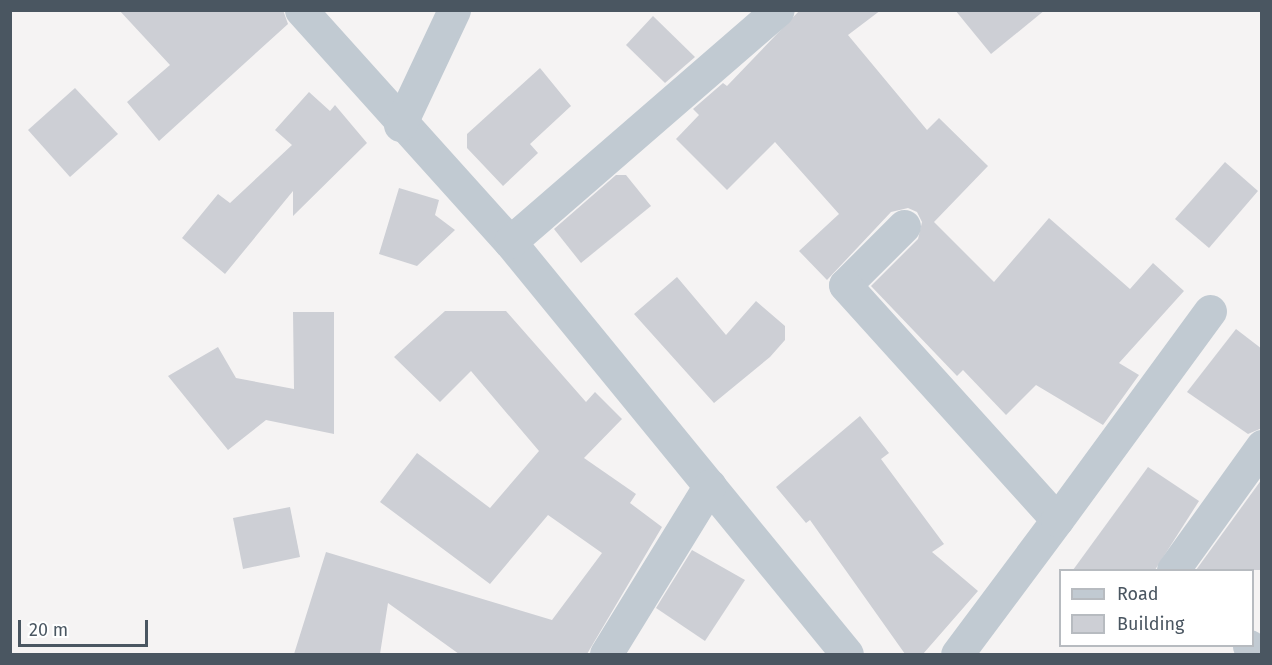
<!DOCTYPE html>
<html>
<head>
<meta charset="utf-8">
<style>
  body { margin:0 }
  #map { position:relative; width:1272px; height:665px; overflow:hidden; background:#f5f3f3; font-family:"Fira Sans",sans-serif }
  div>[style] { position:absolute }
  .building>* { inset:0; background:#cdcfd5 }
  .minor>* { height:33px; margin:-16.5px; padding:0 16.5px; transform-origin:16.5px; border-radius:16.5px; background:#c1cad2 }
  span { translate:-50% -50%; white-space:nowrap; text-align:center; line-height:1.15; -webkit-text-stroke:4.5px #fff; paint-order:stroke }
  .frame { position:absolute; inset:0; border:12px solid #4a5661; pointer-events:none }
  .legend { position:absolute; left:1059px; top:569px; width:195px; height:78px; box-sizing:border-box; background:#fff; border:2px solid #b7bbc0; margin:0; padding:8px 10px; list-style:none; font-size:18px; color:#4a5661 }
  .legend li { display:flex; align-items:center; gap:12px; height:30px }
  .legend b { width:30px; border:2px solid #b7bbc0 }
  .scale { position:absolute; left:18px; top:620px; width:130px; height:27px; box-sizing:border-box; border:3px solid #4a5661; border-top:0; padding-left:8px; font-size:18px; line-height:21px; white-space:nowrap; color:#4a5661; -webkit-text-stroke:4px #fff; paint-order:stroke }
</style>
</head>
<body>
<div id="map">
  <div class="building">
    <i style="clip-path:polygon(119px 10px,283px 10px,288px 24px,159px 141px,127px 102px,170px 65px)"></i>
    <i style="clip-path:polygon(800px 10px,881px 10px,848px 35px,927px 130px,939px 118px,988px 166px,934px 222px,994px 282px,1049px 218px,1130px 289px,1153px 263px,1184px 291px,1119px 363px,1139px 375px,1103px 425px,1036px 385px,1006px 415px,963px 370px,957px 376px,871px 286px,918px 239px,922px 222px,917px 212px,908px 208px,891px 212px,827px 280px,799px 251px,839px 214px,775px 142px,727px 190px,676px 139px,699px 115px,693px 109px,723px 83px,727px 86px)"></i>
    <i style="clip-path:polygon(955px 10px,1045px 10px,991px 54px)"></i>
    <i style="clip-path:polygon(653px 16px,695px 57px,665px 83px,626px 45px)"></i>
    <i style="clip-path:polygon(540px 68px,571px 106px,530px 144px,538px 153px,503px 186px,467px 148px,467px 134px)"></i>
    <i style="clip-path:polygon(75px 88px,118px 134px,70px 177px,28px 130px)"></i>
    <i style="clip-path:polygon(309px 92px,330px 111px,335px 105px,367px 143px,293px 216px,293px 191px,225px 274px,182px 238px,218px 194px,230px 203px,292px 145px,275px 130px)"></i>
    <i style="clip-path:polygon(1225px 162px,1258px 191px,1209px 248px,1175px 219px)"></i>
    <i style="clip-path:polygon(616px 175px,626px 175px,651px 206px,581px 263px,554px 229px)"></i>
    <i style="clip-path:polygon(399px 188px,439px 200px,435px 215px,455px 230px,417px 266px,379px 254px)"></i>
    <i style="clip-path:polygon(677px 277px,726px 335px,756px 301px,785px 326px,785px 340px,770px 357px,714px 403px,634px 314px)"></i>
    <i style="clip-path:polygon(445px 311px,506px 311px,586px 402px,595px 392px,622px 419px,584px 458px,636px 494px,630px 503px,662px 527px,587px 654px,459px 654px,388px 603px,380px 654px,294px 654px,326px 552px,552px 620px,602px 553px,548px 515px,490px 584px,380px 502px,417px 453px,490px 508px,539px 451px,471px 371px,440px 402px,394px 357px)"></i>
    <i style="clip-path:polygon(293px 312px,334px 312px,334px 434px,266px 420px,228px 450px,168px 376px,218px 347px,236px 378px,294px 389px)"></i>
    <i style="clip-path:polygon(1236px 329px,1262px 349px,1262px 428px,1248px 434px,1187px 392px)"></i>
    <i style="clip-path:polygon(860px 416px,889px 453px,881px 459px,944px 544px,932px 552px,978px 591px,923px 654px,905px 654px,810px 520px,806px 523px,776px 487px)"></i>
    <i style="clip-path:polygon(1148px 467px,1199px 501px,1155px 570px,1073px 570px)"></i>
    <i style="clip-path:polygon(1262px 479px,1262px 570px,1196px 570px)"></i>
    <i style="clip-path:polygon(290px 507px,300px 557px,243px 569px,233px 518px)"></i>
    <i style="clip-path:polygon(692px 550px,745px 580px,705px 641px,656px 608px)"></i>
  </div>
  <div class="minor">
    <i style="left:301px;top:10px;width:312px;rotate:48deg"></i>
    <i style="left:510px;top:242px;width:532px;rotate:50.72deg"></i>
    <i style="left:400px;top:125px;width:127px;rotate:-64.8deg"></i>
    <i style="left:904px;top:226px;width:83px;rotate:135deg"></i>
    <i style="left:845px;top:285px;width:316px;rotate:47.9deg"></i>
    <i style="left:1057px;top:520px;width:167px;rotate:126.7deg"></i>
    <i style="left:510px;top:242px;width:354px;rotate:-40.9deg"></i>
    <i style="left:1057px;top:520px;width:259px;rotate:-53.8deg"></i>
    <i style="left:1173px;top:570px;width:153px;rotate:-54.3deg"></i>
    <i style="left:1249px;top:646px;width:15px;rotate:32deg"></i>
    <i style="left:606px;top:654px;width:198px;rotate:-58.4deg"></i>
  </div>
  <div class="frame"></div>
  <ul class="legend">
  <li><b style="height:8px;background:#c1cad2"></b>Road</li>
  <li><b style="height:16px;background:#cdcfd5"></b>Building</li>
  </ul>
  <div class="scale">20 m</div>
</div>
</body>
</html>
